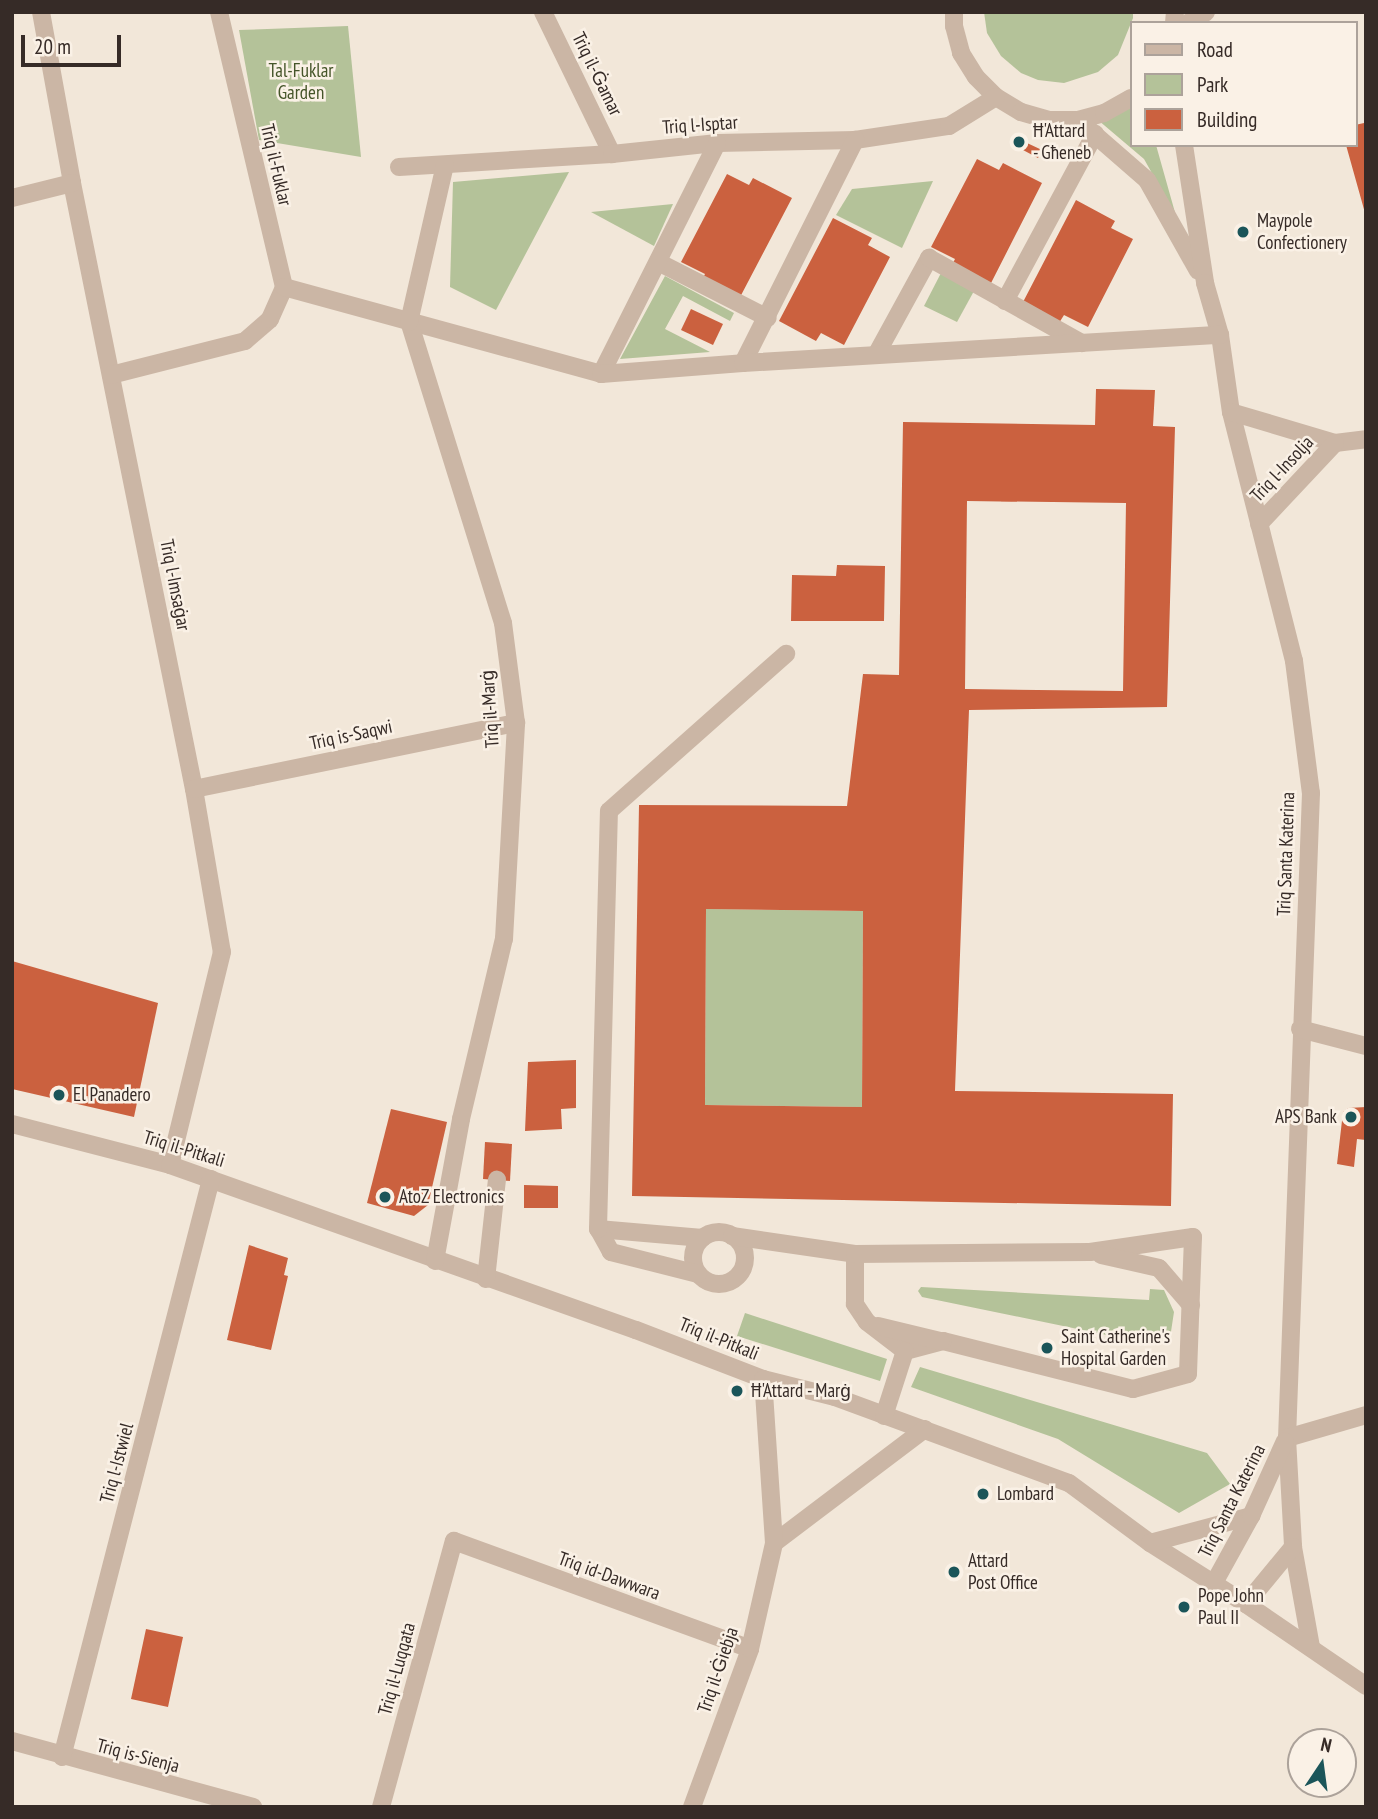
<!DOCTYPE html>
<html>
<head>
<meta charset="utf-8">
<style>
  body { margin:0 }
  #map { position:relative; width:1378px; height:1819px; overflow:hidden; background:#f2e7d9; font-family:"PT Sans Narrow",sans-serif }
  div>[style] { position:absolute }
  .green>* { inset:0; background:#b4c299 }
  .building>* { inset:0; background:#cb613f }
  .minor>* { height:18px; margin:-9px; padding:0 9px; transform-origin:9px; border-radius:9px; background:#cbb6a5 }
  .minor>.ring { margin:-9px; padding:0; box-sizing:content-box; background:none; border:18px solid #cbb6a5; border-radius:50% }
  .dots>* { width:19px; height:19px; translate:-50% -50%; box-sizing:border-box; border:4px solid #faf1e6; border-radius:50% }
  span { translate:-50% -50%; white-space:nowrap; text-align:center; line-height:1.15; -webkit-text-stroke:5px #faf1e6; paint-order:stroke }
  .park-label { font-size:19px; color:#455529 }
  .street-label { font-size:19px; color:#362b27 }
  .poi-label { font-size:19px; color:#362b27 }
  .left { translate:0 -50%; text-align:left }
  .right { translate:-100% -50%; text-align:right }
  .frame { position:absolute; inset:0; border:14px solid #362b27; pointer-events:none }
  .legend { position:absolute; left:1130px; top:21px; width:228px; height:126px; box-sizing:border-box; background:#faf1e6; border:2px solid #aca29a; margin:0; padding:9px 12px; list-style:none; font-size:21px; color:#362b27 }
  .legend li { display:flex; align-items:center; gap:14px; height:35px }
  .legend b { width:35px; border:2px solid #aca29a }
  .north { position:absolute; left:1287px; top:1728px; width:70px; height:70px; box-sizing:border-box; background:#faf1e6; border:2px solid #aca29a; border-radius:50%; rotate:13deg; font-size:19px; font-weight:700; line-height:28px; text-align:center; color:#362b27 }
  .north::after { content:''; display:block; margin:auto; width:24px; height:32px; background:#1b5559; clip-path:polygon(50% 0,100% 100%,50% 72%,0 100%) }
  .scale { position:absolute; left:21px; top:35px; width:100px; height:32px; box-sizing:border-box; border:4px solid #362b27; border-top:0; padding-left:9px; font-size:21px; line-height:24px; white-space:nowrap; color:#362b27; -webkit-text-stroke:5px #faf1e6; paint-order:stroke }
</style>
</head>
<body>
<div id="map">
  <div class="green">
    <i style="clip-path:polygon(984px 12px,1133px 12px,1133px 18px,1118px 55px,1098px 72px,1064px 83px,1038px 80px,1021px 73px,1001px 56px,987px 33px)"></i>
    <i style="clip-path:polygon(348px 26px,361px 157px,259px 140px,239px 30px)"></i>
    <i style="clip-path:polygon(1131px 102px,1131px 145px,1156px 145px,1176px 216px,1144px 159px,1098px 120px)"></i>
    <i style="clip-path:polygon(569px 172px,496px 310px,450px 287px,453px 182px)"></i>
    <i style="clip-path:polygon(933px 181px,902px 248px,836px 215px,852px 189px)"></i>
    <i style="clip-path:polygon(673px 204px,654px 246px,591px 212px)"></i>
    <i style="clip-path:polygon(941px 273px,974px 291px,957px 322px,924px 306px)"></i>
    <i style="clip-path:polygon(665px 276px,734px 313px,730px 321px,683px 296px,665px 329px,710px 352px,620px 359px)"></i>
    <i style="clip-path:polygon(706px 909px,863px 911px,862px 1107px,705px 1105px)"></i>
    <i style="clip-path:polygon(921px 1287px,1149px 1300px,1150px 1289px,1164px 1290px,1174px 1312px,1170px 1338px,1155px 1345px,922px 1297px,918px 1291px)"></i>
    <i style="clip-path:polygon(745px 1313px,887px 1359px,880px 1381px,737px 1336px)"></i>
    <i style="clip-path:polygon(920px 1367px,1207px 1453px,1230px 1484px,1179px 1513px,1058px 1439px,911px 1387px)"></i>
  </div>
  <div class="building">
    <i style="clip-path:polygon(1364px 123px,1366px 127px,1365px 213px,1346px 145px,1355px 145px,1355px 125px)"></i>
    <i style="clip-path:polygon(1027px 143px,1042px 150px,1038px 158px,1023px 150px)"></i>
    <i style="clip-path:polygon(977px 159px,999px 170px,1003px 163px,1042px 183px,989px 287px,951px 267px,955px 259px,931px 247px)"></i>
    <i style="clip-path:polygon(727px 174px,749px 185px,753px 178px,792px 198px,738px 301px,701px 282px,705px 274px,681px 262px)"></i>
    <i style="clip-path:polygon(1076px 200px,1115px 221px,1111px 228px,1133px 239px,1088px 327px,1064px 315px,1059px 323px,1022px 304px)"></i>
    <i style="clip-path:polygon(833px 218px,872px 238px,868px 245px,890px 257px,844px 345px,821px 333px,816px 341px,779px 321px)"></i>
    <i style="clip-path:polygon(691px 309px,723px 324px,713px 345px,681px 330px)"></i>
    <i style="clip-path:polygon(evenodd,1096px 389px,1155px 390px,1153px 426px,1175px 427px,1167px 707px,969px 710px,955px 1091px,1173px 1094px,1171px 1206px,632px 1196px,639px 805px,847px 806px,863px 674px,899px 675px,903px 422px,1095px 425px,1096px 389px,967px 501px,1126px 503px,1123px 691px,965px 689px,967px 501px,1096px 389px,706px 909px,863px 911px,862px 1107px,705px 1105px,706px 909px)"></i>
    <i style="clip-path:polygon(837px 565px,885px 566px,884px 621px,791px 621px,792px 575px,836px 576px)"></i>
    <i style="clip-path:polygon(12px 961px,158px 1003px,134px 1117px,12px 1089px)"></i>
    <i style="clip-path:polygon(576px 1060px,576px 1108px,561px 1109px,562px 1129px,525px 1131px,528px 1062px)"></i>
    <i style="clip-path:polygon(1366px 1107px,1366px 1140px,1357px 1139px,1354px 1167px,1337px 1164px,1343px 1112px,1348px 1108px)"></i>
    <i style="clip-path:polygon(391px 1109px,447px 1122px,428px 1205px,414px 1216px,367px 1203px)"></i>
    <i style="clip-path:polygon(485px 1142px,512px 1144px,510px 1181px,483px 1179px)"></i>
    <i style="clip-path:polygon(524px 1185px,558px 1186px,558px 1208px,524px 1208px)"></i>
    <i style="clip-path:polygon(249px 1245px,288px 1258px,284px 1275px,288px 1276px,271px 1350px,227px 1340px)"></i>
    <i style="clip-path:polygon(146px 1629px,183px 1637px,168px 1707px,131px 1699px)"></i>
  </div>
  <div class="minor">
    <i style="left:41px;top:12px;width:174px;rotate:79.7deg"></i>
    <i style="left:72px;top:183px;width:618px;rotate:78.62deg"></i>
    <i style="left:194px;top:789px;width:165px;rotate:80.3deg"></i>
    <i style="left:222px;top:952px;width:219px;rotate:103.7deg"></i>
    <i style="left:219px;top:12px;width:283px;rotate:76.7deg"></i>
    <i style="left:543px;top:12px;width:158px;rotate:64.1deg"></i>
    <i style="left:954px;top:12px;width:14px;rotate:90deg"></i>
    <i style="left:954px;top:26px;width:28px;rotate:75deg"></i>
    <i style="left:961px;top:53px;width:28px;rotate:58deg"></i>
    <i style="left:976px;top:77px;width:28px;rotate:45deg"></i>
    <i style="left:996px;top:97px;width:29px;rotate:31deg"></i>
    <i style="left:1021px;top:112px;width:29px;rotate:16deg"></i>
    <i style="left:1049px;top:120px;width:29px"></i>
    <i style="left:1078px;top:120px;width:27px;rotate:-15deg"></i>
    <i style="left:1104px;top:113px;width:31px;rotate:-29deg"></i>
    <i style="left:1174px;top:23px;width:11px;rotate:-85deg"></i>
    <i style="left:1188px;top:23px;width:21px;rotate:-31deg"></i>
    <i style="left:1078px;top:120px;width:91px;rotate:41deg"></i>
    <i style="left:1147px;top:180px;width:104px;rotate:60.7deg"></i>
    <i style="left:1184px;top:145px;width:140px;rotate:81.3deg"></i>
    <i style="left:1205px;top:283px;width:54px;rotate:73.9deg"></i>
    <i style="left:1220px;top:335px;width:78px;rotate:81.9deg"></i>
    <i style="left:1231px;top:412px;width:257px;rotate:75.8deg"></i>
    <i style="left:1294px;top:661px;width:133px;rotate:82.7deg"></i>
    <i style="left:1311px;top:793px;width:645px;rotate:92.13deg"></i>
    <i style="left:1287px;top:1438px;width:109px;rotate:86.8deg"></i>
    <i style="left:1293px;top:1547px;width:102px;rotate:79.8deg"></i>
    <i style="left:399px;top:167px;width:213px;rotate:-3.5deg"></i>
    <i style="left:612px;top:154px;width:106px;rotate:-6deg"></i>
    <i style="left:717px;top:143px;width:138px;rotate:-1.2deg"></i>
    <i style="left:855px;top:140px;width:95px;rotate:-8.5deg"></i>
    <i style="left:949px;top:126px;width:55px;rotate:-31.7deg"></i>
    <i style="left:12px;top:198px;width:62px;rotate:-14deg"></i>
    <i style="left:658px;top:262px;width:123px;rotate:27deg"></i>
    <i style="left:1005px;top:301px;width:190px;rotate:-61.7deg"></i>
    <i style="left:876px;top:355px;width:111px;rotate:-61.3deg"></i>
    <i style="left:929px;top:258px;width:175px;rotate:29.1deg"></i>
    <i style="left:743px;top:363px;width:250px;rotate:-63.3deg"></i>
    <i style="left:601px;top:374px;width:258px;rotate:-63.3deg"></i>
    <i style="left:111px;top:375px;width:138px;rotate:-14.2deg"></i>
    <i style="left:245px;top:341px;width:33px;rotate:-41deg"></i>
    <i style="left:270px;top:319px;width:35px;rotate:-66deg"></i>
    <i style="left:284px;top:287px;width:329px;rotate:15.3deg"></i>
    <i style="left:601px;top:374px;width:142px;rotate:-4.4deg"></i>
    <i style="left:743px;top:363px;width:478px;rotate:-3.4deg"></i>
    <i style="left:1231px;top:412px;width:109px;rotate:16.6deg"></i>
    <i style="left:1335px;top:443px;width:31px;rotate:-7deg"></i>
    <i style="left:1259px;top:524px;width:111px;rotate:-46.8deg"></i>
    <i style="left:194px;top:789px;width:329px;rotate:-11.6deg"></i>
    <i style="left:1300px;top:1029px;width:68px;rotate:14.4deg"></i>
    <i style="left:12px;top:1124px;width:163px;rotate:14.5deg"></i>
    <i style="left:170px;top:1165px;width:494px;rotate:19.5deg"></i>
    <i style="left:636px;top:1330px;width:136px;rotate:21.1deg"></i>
    <i style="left:763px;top:1379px;width:74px;rotate:14deg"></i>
    <i style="left:835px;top:1397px;width:249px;rotate:20.2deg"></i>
    <i style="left:1069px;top:1483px;width:101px;rotate:36.5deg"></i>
    <i style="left:1150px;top:1543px;width:114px;rotate:32.4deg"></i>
    <i style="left:1246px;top:1604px;width:145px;rotate:34.3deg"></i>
    <i style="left:598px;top:1229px;width:105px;rotate:4.9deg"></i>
    <i class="ring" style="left:693px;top:1232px;width:34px;height:34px"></i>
    <i style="left:732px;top:1236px;width:124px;rotate:8.3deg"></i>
    <i style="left:1193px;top:1237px;width:137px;rotate:92.1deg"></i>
    <i style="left:1188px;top:1374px;width:57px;rotate:164.7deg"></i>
    <i style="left:1133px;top:1389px;width:196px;rotate:-165.8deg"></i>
    <i style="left:943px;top:1341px;width:39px;rotate:165deg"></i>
    <i style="left:905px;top:1351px;width:48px;rotate:-142.7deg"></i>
    <i style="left:867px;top:1322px;width:22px;rotate:-124deg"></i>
    <i style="left:855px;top:1304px;width:50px;rotate:-90deg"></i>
    <i style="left:855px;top:1254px;width:235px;rotate:-0.5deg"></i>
    <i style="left:1090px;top:1252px;width:104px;rotate:-8.3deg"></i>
    <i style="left:1101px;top:1255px;width:59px;rotate:12.6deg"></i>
    <i style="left:1159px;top:1268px;width:49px;rotate:49.1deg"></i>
    <i style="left:435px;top:1261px;width:144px;rotate:-79.6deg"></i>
    <i style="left:461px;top:1119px;width:185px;rotate:-76.6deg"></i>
    <i style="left:504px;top:939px;width:216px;rotate:-86.8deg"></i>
    <i style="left:516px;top:723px;width:101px;rotate:-97.4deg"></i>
    <i style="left:503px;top:623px;width:315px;rotate:-107.3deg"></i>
    <i style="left:409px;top:322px;width:161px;rotate:-77.1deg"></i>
    <i style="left:698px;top:1274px;width:90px;rotate:-165.8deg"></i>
    <i style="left:611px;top:1252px;width:26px;rotate:-119deg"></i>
    <i style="left:598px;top:1229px;width:418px;rotate:-88.5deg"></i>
    <i style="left:609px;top:811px;width:237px;rotate:-41.6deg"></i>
    <i style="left:486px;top:1279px;width:100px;rotate:-83.7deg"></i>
    <i style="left:878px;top:1326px;width:64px;rotate:13.6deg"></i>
    <i style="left:884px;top:1416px;width:68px;rotate:-72.1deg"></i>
    <i style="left:1287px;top:1438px;width:82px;rotate:-16.2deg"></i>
    <i style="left:774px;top:1543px;width:189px;rotate:-37.1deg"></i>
    <i style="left:1150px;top:1543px;width:105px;rotate:-15deg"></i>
    <i style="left:1214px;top:1583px;width:77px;rotate:-61.1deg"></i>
    <i style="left:1251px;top:1516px;width:82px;rotate:-65.6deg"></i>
    <i style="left:1246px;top:1604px;width:74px;rotate:-50.5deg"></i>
    <i style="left:12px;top:1741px;width:250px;rotate:15.3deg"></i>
    <i style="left:62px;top:1757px;width:597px;rotate:-75.54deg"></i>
    <i style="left:381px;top:1807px;width:276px;rotate:-74.7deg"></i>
    <i style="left:454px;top:1541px;width:315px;rotate:20deg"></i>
    <i style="left:692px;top:1807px;width:168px;rotate:-69.8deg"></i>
    <i style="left:750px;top:1649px;width:109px;rotate:-77.2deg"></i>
    <i style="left:774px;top:1543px;width:164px;rotate:-93.8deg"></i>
  </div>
  <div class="dots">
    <i style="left:1019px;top:142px;background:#1b5559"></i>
    <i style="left:1243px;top:232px;background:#1b5559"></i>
    <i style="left:59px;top:1095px;background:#1b5559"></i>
    <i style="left:1351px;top:1117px;background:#1b5559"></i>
    <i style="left:385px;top:1197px;background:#1b5559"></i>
    <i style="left:1047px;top:1348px;background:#1b5559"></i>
    <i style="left:737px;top:1391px;background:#1b5559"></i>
    <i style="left:983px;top:1494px;background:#1b5559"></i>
    <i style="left:954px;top:1572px;background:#1b5559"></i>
    <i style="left:1184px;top:1607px;background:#1b5559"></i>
  </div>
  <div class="park-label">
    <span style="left:301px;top:82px">Tal-Fuklar<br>Garden</span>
  </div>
  <div class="street-label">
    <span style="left:597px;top:74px;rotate:64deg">Triq il-Ġamar</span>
    <span style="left:700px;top:125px;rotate:-4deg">Triq l-Isptar</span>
    <span style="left:276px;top:165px;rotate:77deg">Triq il-Fuklar</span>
    <span style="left:1282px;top:469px;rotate:-47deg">Triq l-Insolja</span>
    <span style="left:175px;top:585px;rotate:79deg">Triq l-Imsaġar</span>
    <span style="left:490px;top:709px;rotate:-94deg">Triq il-Marġ</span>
    <span style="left:351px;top:735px;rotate:-12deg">Triq is-Saqwi</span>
    <span style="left:1286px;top:854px;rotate:-88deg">Triq Santa Katerina</span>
    <span style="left:184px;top:1149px;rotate:17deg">Triq il-Pitkali</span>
    <span style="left:719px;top:1339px;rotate:22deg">Triq il-Pitkali</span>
    <span style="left:117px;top:1463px;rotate:-75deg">Triq l-Istwiel</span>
    <span style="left:1232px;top:1501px;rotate:-63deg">Triq Santa Katerina</span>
    <span style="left:609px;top:1576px;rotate:20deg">Triq id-Dawwara</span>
    <span style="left:397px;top:1669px;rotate:-75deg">Triq il-Luqqata</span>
    <span style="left:718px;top:1670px;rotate:-71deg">Triq il-Ġiebja</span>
    <span style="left:138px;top:1756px;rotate:15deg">Triq is-Sienja</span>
  </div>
  <div class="poi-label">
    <span class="left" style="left:1033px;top:142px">Ħ'Attard<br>- Għeneb</span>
    <span class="left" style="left:1257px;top:232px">Maypole<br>Confectionery</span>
    <span class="left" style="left:73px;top:1095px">El Panadero</span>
    <span class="right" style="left:1337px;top:1117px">APS Bank</span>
    <span class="left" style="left:399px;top:1197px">AtoZ Electronics</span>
    <span class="left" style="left:1061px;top:1348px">Saint Catherine's<br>Hospital Garden</span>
    <span class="left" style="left:751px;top:1391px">Ħ'Attard - Marġ</span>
    <span class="left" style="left:997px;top:1494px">Lombard</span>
    <span class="left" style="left:968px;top:1572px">Attard<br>Post Office</span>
    <span class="left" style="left:1198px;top:1607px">Pope John<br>Paul II</span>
  </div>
  <div class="frame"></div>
  <ul class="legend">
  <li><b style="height:9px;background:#cbb6a5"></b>Road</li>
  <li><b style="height:19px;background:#b4c299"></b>Park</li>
  <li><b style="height:19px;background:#cb613f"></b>Building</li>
  </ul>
  <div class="north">N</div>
  <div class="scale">20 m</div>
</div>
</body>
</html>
